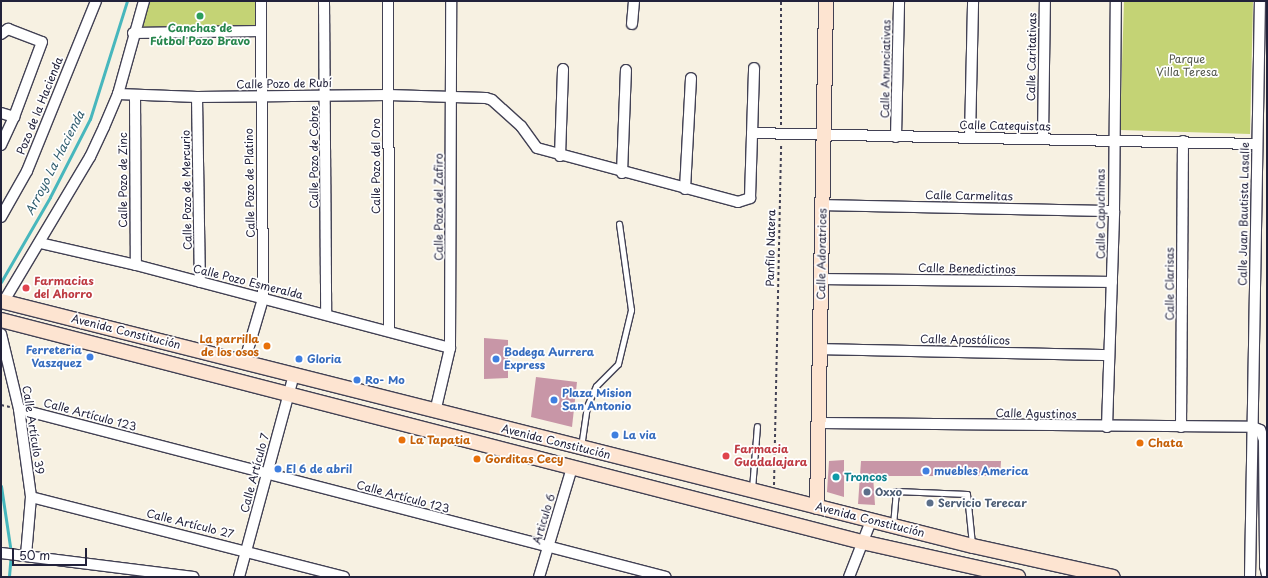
<!DOCTYPE html>
<html>
<head>
<meta charset="utf-8">
<style>
  body { margin:0 }
  #map { position:relative; width:1268px; height:578px; overflow:hidden; background:#f7f1e2; font-family:"Playpen Sans",sans-serif }
  div>[style] { position:absolute }
  .green>* { inset:0; background:#c4d375 }
  .stream>* { height:3px; margin:-1.5px; padding:0 1.5px; transform-origin:1.5px; border-radius:1.5px; background:#47b7bd }
  .building>* { inset:0; background:#c896a7 }
  .path>* { height:2px; margin-top:-1px; transform-origin:0; background:repeating-linear-gradient(90deg,#424154 0 3px,transparent 0 6px) }
  .roads { filter:drop-shadow(1px 0 #424154) drop-shadow(-1px 0 #424154) drop-shadow(0 1px #424154) drop-shadow(0 -1px #424154) }
  .lane>* { height:5px; margin:-2.5px; padding:0 2.5px; transform-origin:2.5px; border-radius:2.5px; background:#fff }
  .street>* { height:10px; margin:-5px; padding:0 5px; transform-origin:5px; border-radius:5px; background:#fff }
  .secondary>* { height:14px; margin:-7px; padding:0 7px; transform-origin:7px; border-radius:7px; background:#fde4d1 }
  .dots>* { width:11px; height:11px; translate:-50% -50%; box-sizing:border-box; border:2px solid #fff; border-radius:50% }
  span { translate:-50% -50%; white-space:nowrap; text-align:center; line-height:1.15; -webkit-text-stroke:3.5px #fff; paint-order:stroke }
  .leisure-label { font-size:11px; color:#27864d; font-weight:700 }
  .street-label { font-size:11px; color:#22223b }
  .park-label { font-size:11px; color:#53574c }
  .health-label { font-size:11px; color:#be3a42; font-weight:700 }
  .left { translate:0 -50%; text-align:left }
  .food-label { font-size:11px; color:#c56008; font-weight:700 }
  .right { translate:-100% -50%; text-align:right }
  .shop-label { font-size:11px; color:#366cbe; font-weight:700 }
  .culture-label { font-size:11px; color:#0d838f; font-weight:700 }
  .service-label { font-size:11px; color:#4e5e75; font-weight:700 }
  .water-label { font-size:12px; color:#315e6f; font-style:italic }
  .frame { position:absolute; inset:0; border:2px solid #22223b; pointer-events:none }
  .scale { position:absolute; left:12px; top:548px; width:75px; height:18px; box-sizing:border-box; border:2px solid #22223b; border-top:0; padding-left:5px; font-size:12px; line-height:14px; white-space:nowrap; color:#22223b; -webkit-text-stroke:3px #fff; paint-order:stroke }
</style>
</head>
<body>
<div id="map">
  <div class="green">
    <i style="clip-path:polygon(145px 1px,261px 1px,260px 30px,134px 32px)"></i>
    <i style="clip-path:polygon(1124px 1px,1253px 1px,1250px 134px,1120px 130px)"></i>
  </div>
  <div class="stream">
    <i style="left:1px;top:282px;width:98px;rotate:-60deg"></i>
    <i style="left:50px;top:197px;width:88px;rotate:-62.9deg"></i>
    <i style="left:90px;top:119px;width:124px;rotate:-72.6deg"></i>
    <i style="left:1px;top:486px;width:68px;rotate:81.5deg"></i>
    <i style="left:11px;top:553px;width:24px;rotate:95deg"></i>
  </div>
  <div class="building">
    <i style="clip-path:polygon(484px 338px,508px 340px,508px 378px,484px 379px)"></i>
    <i style="clip-path:polygon(536px 377px,577px 382px,572px 427px,531px 417px)"></i>
    <i style="clip-path:polygon(844px 460px,844px 497px,827px 492px,829px 461px)"></i>
    <i style="clip-path:polygon(861px 461px,1001px 461px,1000px 476px,873px 476px,875px 505px,858px 504px)"></i>
  </div>
  <div class="path">
    <i style="left:781px;top:125px;width:124px;rotate:-90deg"></i>
    <i style="left:1px;top:405px;width:9px;rotate:13deg"></i>
    <i style="left:774px;top:485px;width:342px;rotate:-88.8deg"></i>
  </div>
  <div class="roads">
    <div class="lane">
      <i style="left:581px;top:447px;width:41px;rotate:-81.7deg"></i>
      <i style="left:587px;top:406px;width:22px;rotate:-66deg"></i>
      <i style="left:596px;top:386px;width:31px;rotate:-45deg"></i>
      <i style="left:618px;top:364px;width:56px;rotate:-76.5deg"></i>
      <i style="left:631px;top:310px;width:87px;rotate:-97.9deg"></i>
      <i style="left:752px;top:489px;width:63px;rotate:-85.5deg"></i>
      <i style="left:893px;top:525px;width:34px;rotate:-85deg"></i>
      <i style="left:896px;top:491px;width:71px;rotate:2.4deg"></i>
      <i style="left:967px;top:494px;width:50px;rotate:84.3deg"></i>
    </div>
    <div class="street">
      <i style="left:324px;top:1px;width:313px;rotate:89.6deg"></i>
      <i style="left:388px;top:1px;width:330px;rotate:89.8deg"></i>
      <i style="left:632px;top:24px;width:23px;rotate:-85deg"></i>
      <i style="left:133px;top:33px;width:128px;rotate:-0.9deg"></i>
      <i style="left:1px;top:34px;width:9px;rotate:-36deg"></i>
      <i style="left:8px;top:29px;width:36px;rotate:21deg"></i>
      <i style="left:42px;top:42px;width:80px;rotate:110.5deg"></i>
      <i style="left:14px;top:117px;width:31px;rotate:115deg"></i>
      <i style="left:118px;top:94px;width:79px;rotate:2.2deg"></i>
      <i style="left:197px;top:97px;width:191px;rotate:-0.6deg"></i>
      <i style="left:388px;top:95px;width:98px;rotate:1.8deg"></i>
      <i style="left:486px;top:98px;width:6px;rotate:18deg"></i>
      <i style="left:492px;top:100px;width:39px;rotate:42deg"></i>
      <i style="left:521px;top:126px;width:27px;rotate:54deg"></i>
      <i style="left:537px;top:148px;width:208px;rotate:15deg"></i>
      <i style="left:738px;top:202px;width:13px;rotate:-18deg"></i>
      <i style="left:750px;top:198px;width:130px;rotate:-88.2deg"></i>
      <i style="left:135px;top:95px;width:170px;rotate:89.7deg"></i>
      <i style="left:197px;top:97px;width:185px;rotate:89.1deg"></i>
      <i style="left:1px;top:113px;width:14px;rotate:17deg"></i>
      <i style="left:752px;top:133px;width:505px;rotate:1.25deg"></i>
      <i style="left:896px;top:137px;width:136px;rotate:-88.7deg"></i>
      <i style="left:970px;top:137px;width:136px;rotate:-88.7deg"></i>
      <i style="left:1043px;top:138px;width:137px;rotate:-89.2deg"></i>
      <i style="left:560px;top:156px;width:87px;rotate:-88deg"></i>
      <i style="left:622px;top:173px;width:103px;rotate:-87.8deg"></i>
      <i style="left:685px;top:189px;width:111px;rotate:-86.9deg"></i>
      <i style="left:823px;top:205px;width:291px;rotate:1.2deg"></i>
      <i style="left:1px;top:217px;width:53px;rotate:-60.5deg"></i>
      <i style="left:27px;top:171px;width:183px;rotate:-67.9deg"></i>
      <i style="left:40px;top:243px;width:98px;rotate:12.9deg"></i>
      <i style="left:136px;top:265px;width:325px;rotate:14.8deg"></i>
      <i style="left:822px;top:279px;width:290px;rotate:0.6deg"></i>
      <i style="left:4px;top:301px;width:168px;rotate:-59.2deg"></i>
      <i style="left:90px;top:157px;width:33px;rotate:-65deg"></i>
      <i style="left:104px;top:127px;width:36px;rotate:-67deg"></i>
      <i style="left:118px;top:94px;width:97px;rotate:-74.4deg"></i>
      <i style="left:1px;top:334px;width:77px;rotate:76.5deg"></i>
      <i style="left:19px;top:409px;width:89px;rotate:82.2deg"></i>
      <i style="left:31px;top:497px;width:58px;rotate:94.9deg"></i>
      <i style="left:820px;top:349px;width:289px;rotate:1.2deg"></i>
      <i style="left:244px;top:363px;width:67px;rotate:-73.5deg"></i>
      <i style="left:263px;top:299px;width:298px;rotate:-90.4deg"></i>
      <i style="left:19px;top:409px;width:668px;rotate:14.56deg"></i>
      <i style="left:435px;top:412px;width:66px;rotate:-76.8deg"></i>
      <i style="left:450px;top:348px;width:347px;rotate:-89.8deg"></i>
      <i style="left:820px;top:423px;width:433px;rotate:0.5deg"></i>
      <i style="left:1253px;top:427px;width:8px;rotate:23deg"></i>
      <i style="left:1260px;top:430px;width:11px;rotate:68deg"></i>
      <i style="left:1264px;top:440px;width:126px;rotate:89.5deg"></i>
      <i style="left:1265px;top:566px;width:9px;rotate:77deg"></i>
      <i style="left:1107px;top:427px;width:216px;rotate:-88.1deg"></i>
      <i style="left:1114px;top:211px;width:210px;rotate:-89.5deg"></i>
      <i style="left:1181px;top:427px;width:286px;rotate:-89.6deg"></i>
      <i style="left:31px;top:497px;width:323px;rotate:14.3deg"></i>
      <i style="left:1px;top:553px;width:194px;rotate:7.1deg"></i>
      <i style="left:239px;top:577px;width:209px;rotate:-74.8deg"></i>
      <i style="left:539px;top:577px;width:114px;rotate:-73.2deg"></i>
      <i style="left:849px;top:577px;width:60px;rotate:-68.6deg"></i>
      <i style="left:1250px;top:577px;width:576px;rotate:-89.01deg"></i>
    </div>
    <div class="secondary">
      <i style="left:1px;top:301px;width:1002px;rotate:14.15deg"></i>
      <i style="left:973px;top:546px;width:143px;rotate:12.5deg"></i>
      <i style="left:1px;top:320px;width:889px;rotate:14.46deg"></i>
      <i style="left:862px;top:542px;width:160px;rotate:12.6deg"></i>
      <i style="left:817px;top:507px;width:506px;rotate:-88.98deg"></i>
    </div>
  </div>
  <div class="dots">
    <i style="left:200px;top:16px;background:#2e9e5b"></i>
    <i style="left:26px;top:288px;background:#e0444e"></i>
    <i style="left:267px;top:346px;background:#e8710a"></i>
    <i style="left:90px;top:357px;background:#3f7fe0"></i>
    <i style="left:299px;top:359px;background:#3f7fe0"></i>
    <i style="left:496px;top:359px;background:#3f7fe0"></i>
    <i style="left:357px;top:380px;background:#3f7fe0"></i>
    <i style="left:554px;top:400px;background:#3f7fe0"></i>
    <i style="left:615px;top:435px;background:#3f7fe0"></i>
    <i style="left:402px;top:440px;background:#e8710a"></i>
    <i style="left:1140px;top:443px;background:#e8710a"></i>
    <i style="left:726px;top:456px;background:#e0444e"></i>
    <i style="left:477px;top:459px;background:#e8710a"></i>
    <i style="left:278px;top:469px;background:#3f7fe0"></i>
    <i style="left:926px;top:471px;background:#3f7fe0"></i>
    <i style="left:836px;top:477px;background:#0f9aa8"></i>
    <i style="left:867px;top:492px;background:#5c6f8a"></i>
    <i style="left:930px;top:503px;background:#5c6f8a"></i>
  </div>
  <div class="leisure-label">
    <span style="left:200px;top:35px">Canchas de<br>Fútbol Pozo Bravo</span>
  </div>
  <div class="street-label">
    <span style="left:1032px;top:57px;rotate:-89deg">Calle Caritativas</span>
    <span style="left:886px;top:69px;rotate:-89deg">Calle Anunciativas</span>
    <span style="left:284px;top:84px;rotate:-1deg">Calle Pozo de Rubí</span>
    <span style="left:40px;top:106px;rotate:-68deg">Pozo de la Hacienda</span>
    <span style="left:1005px;top:126px;rotate:1deg">Calle Catequistas</span>
    <span style="left:314px;top:157px;rotate:-90deg">Calle Pozo de Cobre</span>
    <span style="left:376px;top:166px;rotate:-90deg">Calle Pozo del Oro</span>
    <span style="left:123px;top:180px;rotate:-90deg">Calle Pozo de Zinc</span>
    <span style="left:250px;top:183px;rotate:-91deg">Calle Pozo de Platino</span>
    <span style="left:187px;top:190px;rotate:-91deg">Calle Pozo de Mercurio</span>
    <span style="left:969px;top:196px;rotate:1deg">Calle Carmelitas</span>
    <span style="left:439px;top:207px;rotate:-90deg">Calle Pozo del Zafiro</span>
    <span style="left:1101px;top:214px;rotate:-90deg">Calle Capuchinas</span>
    <span style="left:1244px;top:214px;rotate:-89deg">Calle Juan Bautista Lasalle</span>
    <span style="left:771px;top:248px;rotate:-89deg">Panfilo Natera</span>
    <span style="left:822px;top:254px;rotate:-89deg">Calle Adoratrices</span>
    <span style="left:967px;top:269px;rotate:1deg">Calle Benedictinos</span>
    <span style="left:248px;top:282px;rotate:14deg">Calle Pozo Esmeralda</span>
    <span style="left:1170px;top:284px;rotate:-90deg">Calle Clarisas</span>
    <span style="left:126px;top:332px;rotate:14deg">Avenida Constitución</span>
    <span style="left:965px;top:340px;rotate:1deg">Calle Apostólicos</span>
    <span style="left:1036px;top:414px;rotate:1deg">Calle Agustinos</span>
    <span style="left:90px;top:415px;rotate:15deg">Calle Artículo 123</span>
    <span style="left:33px;top:430px;rotate:81deg">Calle Artículo 39</span>
    <span style="left:556px;top:442px;rotate:14deg">Avenida Constitución</span>
    <span style="left:255px;top:473px;rotate:-75deg">Calle Artículo 7</span>
    <span style="left:403px;top:497px;rotate:15deg">Calle Artículo 123</span>
    <span style="left:544px;top:519px;rotate:-73deg">Articulo 6</span>
    <span style="left:870px;top:520px;rotate:14deg">Avenida Constitución</span>
    <span style="left:190px;top:524px;rotate:14deg">Calle Artículo 27</span>
  </div>
  <div class="park-label">
    <span style="left:1187px;top:66px">Parque<br>Villa Teresa</span>
  </div>
  <div class="health-label">
    <span class="left" style="left:34px;top:288px">Farmacias<br>del Ahorro</span>
    <span class="left" style="left:734px;top:456px">Farmacia<br>Guadalajara</span>
  </div>
  <div class="food-label">
    <span class="right" style="left:259px;top:346px">La parrilla<br>de los osos</span>
    <span class="left" style="left:410px;top:440px">La Tapatia</span>
    <span class="left" style="left:1148px;top:443px">Chata</span>
    <span class="left" style="left:485px;top:459px">Gorditas Cecy</span>
  </div>
  <div class="shop-label">
    <span class="right" style="left:82px;top:357px">Ferreteria<br>Vaszquez</span>
    <span class="left" style="left:504px;top:359px">Bodega Aurrera<br>Express</span>
    <span class="left" style="left:307px;top:359px">Gloria</span>
    <span class="left" style="left:365px;top:380px">Ro- Mo</span>
    <span class="left" style="left:562px;top:400px">Plaza Mision<br>San Antonio</span>
    <span class="left" style="left:623px;top:435px">La via</span>
    <span class="left" style="left:286px;top:469px">El 6 de abril</span>
    <span class="left" style="left:934px;top:471px">muebles America</span>
  </div>
  <div class="culture-label">
    <span class="left" style="left:844px;top:477px">Troncos</span>
  </div>
  <div class="service-label">
    <span class="left" style="left:875px;top:492px">Oxxo</span>
    <span class="left" style="left:938px;top:503px">Servicio Terecar</span>
  </div>
  <div class="water-label">
    <span style="left:55px;top:163px;rotate:-63deg">Arroyo La Hacienda</span>
  </div>
  <div class="frame"></div>
  <div class="scale">50 m</div>
</div>
</body>
</html>
